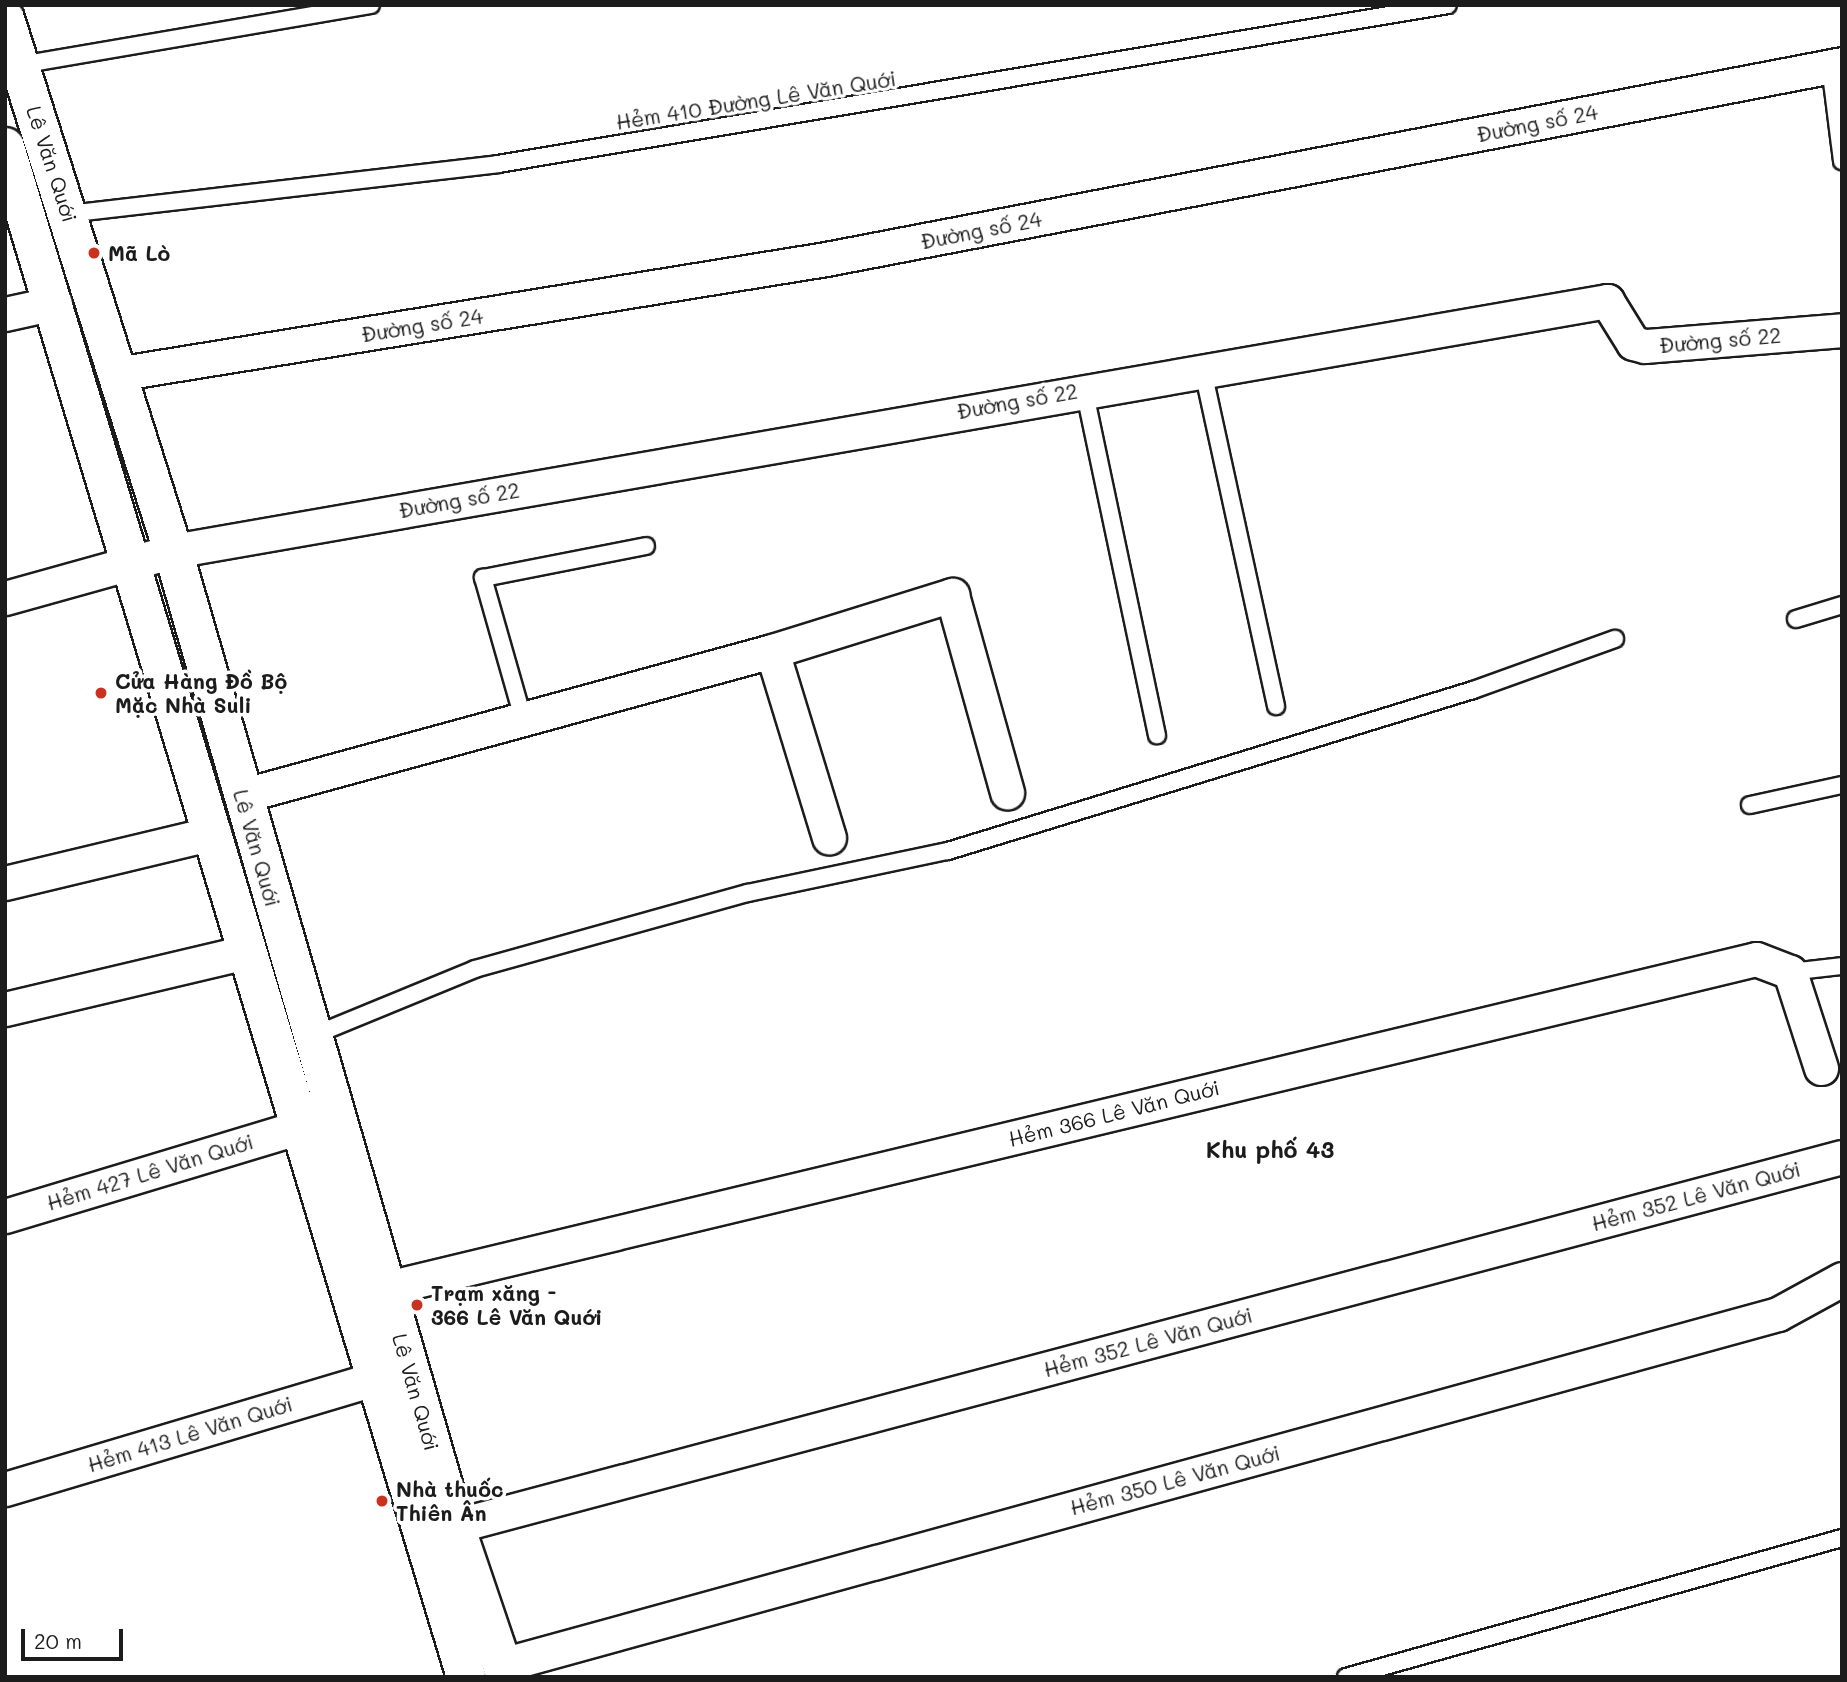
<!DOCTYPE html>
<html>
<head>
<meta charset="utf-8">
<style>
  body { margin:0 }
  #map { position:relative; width:1847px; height:1682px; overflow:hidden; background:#fff; font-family:Mali,sans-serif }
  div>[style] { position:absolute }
  .roads { filter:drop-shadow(2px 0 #1c1c1c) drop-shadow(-2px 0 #1c1c1c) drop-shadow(0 2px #1c1c1c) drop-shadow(0 -2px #1c1c1c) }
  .service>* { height:16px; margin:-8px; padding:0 8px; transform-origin:8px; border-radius:8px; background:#fff }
  .minor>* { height:33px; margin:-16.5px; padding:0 16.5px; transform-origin:16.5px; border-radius:16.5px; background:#fff }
  .secondary>* { height:38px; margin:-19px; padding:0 19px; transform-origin:19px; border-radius:19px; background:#fff }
  .dots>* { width:19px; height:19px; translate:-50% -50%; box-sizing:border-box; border:4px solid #fff; border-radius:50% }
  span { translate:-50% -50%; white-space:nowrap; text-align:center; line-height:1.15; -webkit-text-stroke:7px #fff; paint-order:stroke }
  .street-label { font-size:21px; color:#1c1c1c }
  .poi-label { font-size:21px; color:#1c1c1c; font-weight:700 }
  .left { translate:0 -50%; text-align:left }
  .neighbourhood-label { font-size:23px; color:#1c1c1c; font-weight:700 }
  .frame { position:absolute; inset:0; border:7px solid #1c1c1c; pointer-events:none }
  .scale { position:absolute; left:21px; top:1629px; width:102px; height:32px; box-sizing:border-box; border:4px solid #1c1c1c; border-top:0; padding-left:9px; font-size:21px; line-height:24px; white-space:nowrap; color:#1c1c1c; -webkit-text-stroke:5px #fff; paint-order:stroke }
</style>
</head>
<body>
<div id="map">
  <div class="roads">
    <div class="service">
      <i style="left:20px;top:65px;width:356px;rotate:-9.7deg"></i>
      <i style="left:1830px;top:66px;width:96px;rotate:82.8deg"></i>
      <i style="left:68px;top:214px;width:433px;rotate:-6.6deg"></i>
      <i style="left:498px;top:164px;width:963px;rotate:-9.5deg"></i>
      <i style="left:1203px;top:371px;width:343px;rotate:77.7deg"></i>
      <i style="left:1084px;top:389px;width:354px;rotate:78.1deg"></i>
      <i style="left:1796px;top:619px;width:48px;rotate:-16.9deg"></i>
      <i style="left:523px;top:718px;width:146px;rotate:-105.9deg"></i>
      <i style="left:483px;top:578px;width:166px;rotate:-11.1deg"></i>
      <i style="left:1750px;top:805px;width:94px;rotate:-12.3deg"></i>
      <i style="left:1790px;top:972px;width:52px;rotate:-6.6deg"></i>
      <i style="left:312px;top:1036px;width:176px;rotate:-22.3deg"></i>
      <i style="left:475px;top:969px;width:283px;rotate:-15.6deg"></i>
      <i style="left:748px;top:893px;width:204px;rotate:-11.9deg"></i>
      <i style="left:948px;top:851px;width:549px;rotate:-17.05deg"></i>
      <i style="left:1473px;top:690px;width:151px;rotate:-19.8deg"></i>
      <i style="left:1346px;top:1677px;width:515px;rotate:-15.66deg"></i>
    </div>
    <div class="minor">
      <i style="left:5px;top:314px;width:51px;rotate:-12.4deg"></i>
      <i style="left:116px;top:374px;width:719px;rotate:-9.2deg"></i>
      <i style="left:826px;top:259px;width:1035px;rotate:-10.86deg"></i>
      <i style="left:5px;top:598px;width:174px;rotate:-15.6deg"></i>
      <i style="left:173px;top:551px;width:1456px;rotate:-9.89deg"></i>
      <i style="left:1607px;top:301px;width:49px;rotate:58.2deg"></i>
      <i style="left:1633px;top:343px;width:12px;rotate:14deg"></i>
      <i style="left:1645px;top:346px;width:198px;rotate:-4.6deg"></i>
      <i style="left:772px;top:651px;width:189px;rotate:-17.3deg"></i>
      <i style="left:952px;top:595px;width:205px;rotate:74.4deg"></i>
      <i style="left:241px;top:796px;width:550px;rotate:-15.27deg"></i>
      <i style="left:772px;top:651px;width:195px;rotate:73deg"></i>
      <i style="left:5px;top:883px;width:215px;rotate:-13.5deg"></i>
      <i style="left:5px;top:1009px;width:248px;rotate:-13.3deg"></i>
      <i style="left:5px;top:1216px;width:304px;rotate:-16.8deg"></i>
      <i style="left:387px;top:1288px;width:1408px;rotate:-13.51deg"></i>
      <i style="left:1756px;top:959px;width:36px;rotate:21deg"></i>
      <i style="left:1790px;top:972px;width:101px;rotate:72.1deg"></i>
      <i style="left:5px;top:1489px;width:386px;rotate:-16.6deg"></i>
      <i style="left:455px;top:1526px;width:1435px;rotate:-14.9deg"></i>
      <i style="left:502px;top:1665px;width:1323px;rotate:-15.38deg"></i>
      <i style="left:1778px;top:1314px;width:73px;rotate:-28.7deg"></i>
    </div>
    <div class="secondary">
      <i style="left:5px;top:19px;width:558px;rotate:72.47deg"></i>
      <i style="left:173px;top:551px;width:1015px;rotate:73.87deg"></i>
      <i style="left:455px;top:1526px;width:159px;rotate:71.3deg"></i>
      <i style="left:5px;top:147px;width:1598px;rotate:73.23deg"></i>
    </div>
  </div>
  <div class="dots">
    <i style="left:94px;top:253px;background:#c8321e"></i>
    <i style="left:101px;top:693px;background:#c8321e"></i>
    <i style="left:417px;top:1305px;background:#c8321e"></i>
    <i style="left:382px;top:1501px;background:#c8321e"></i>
  </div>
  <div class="street-label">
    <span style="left:756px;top:100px;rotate:-9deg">Hẻm 410 Đường Lê Văn Quới</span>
    <span style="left:1537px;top:123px;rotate:-11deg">Đường số 24</span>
    <span style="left:52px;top:164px;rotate:72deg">Lê Văn Quới</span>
    <span style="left:981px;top:230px;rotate:-11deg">Đường số 24</span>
    <span style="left:422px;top:325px;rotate:-9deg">Đường số 24</span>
    <span style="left:1720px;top:340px;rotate:-5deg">Đường số 22</span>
    <span style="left:1017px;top:401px;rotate:-10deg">Đường số 22</span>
    <span style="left:459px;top:500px;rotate:-10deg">Đường số 22</span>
    <span style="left:257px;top:848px;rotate:74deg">Lê Văn Quới</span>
    <span style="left:1114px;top:1113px;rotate:-14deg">Hẻm 366 Lê Văn Quới</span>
    <span style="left:150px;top:1172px;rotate:-17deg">Hẻm 427 Lê Văn Quới</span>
    <span style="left:1696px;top:1196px;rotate:-15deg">Hẻm 352 Lê Văn Quới</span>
    <span style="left:1148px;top:1342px;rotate:-15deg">Hẻm 352 Lê Văn Quới</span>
    <span style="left:416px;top:1392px;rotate:74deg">Lê Văn Quới</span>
    <span style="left:190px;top:1434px;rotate:-17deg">Hẻm 413 Lê Văn Quới</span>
    <span style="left:1175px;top:1480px;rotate:-15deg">Hẻm 350 Lê Văn Quới</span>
  </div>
  <div class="poi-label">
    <span class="left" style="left:108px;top:253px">Mã Lò</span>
    <span class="left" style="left:115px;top:693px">Cửa Hàng Đồ Bộ<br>Mặc Nhà Suli</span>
    <span class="left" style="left:431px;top:1305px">Trạm xăng -<br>366 Lê Văn Quới</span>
    <span class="left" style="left:396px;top:1501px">Nhà thuốc<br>Thiên Ân</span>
  </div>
  <div class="neighbourhood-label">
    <span style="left:1270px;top:1149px">Khu phố 43</span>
  </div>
  <div class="frame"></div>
  <div class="scale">20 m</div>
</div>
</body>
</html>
